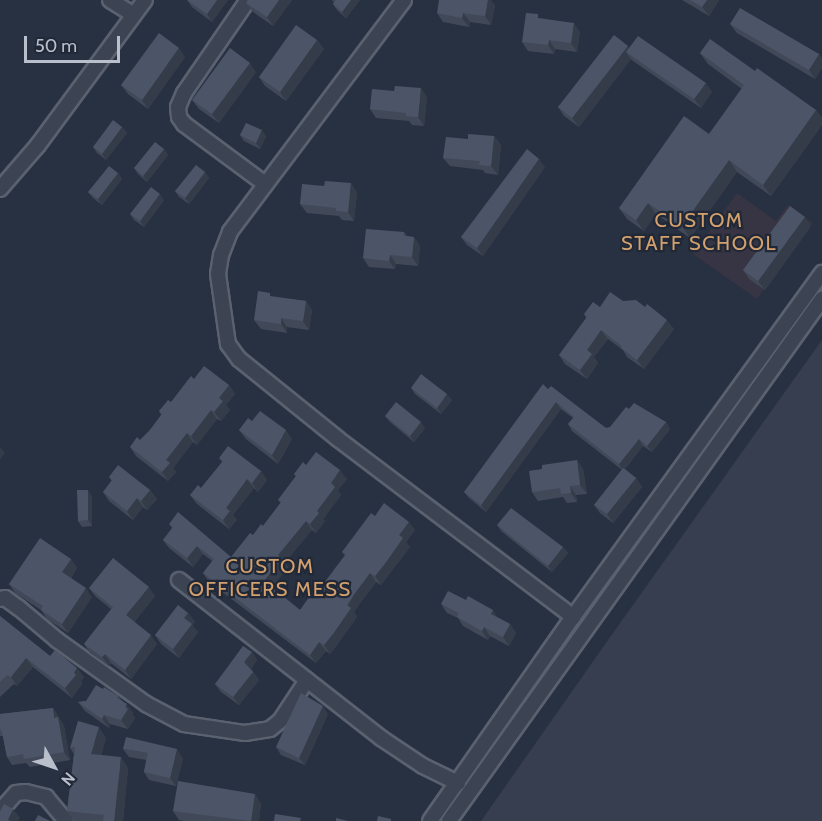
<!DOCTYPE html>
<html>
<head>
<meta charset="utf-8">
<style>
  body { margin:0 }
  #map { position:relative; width:822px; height:821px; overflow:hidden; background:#283142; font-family:Cabin,sans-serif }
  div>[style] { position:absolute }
  .medical>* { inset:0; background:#373443 }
  .airport>* { inset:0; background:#363e4f }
  .roads { filter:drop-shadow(2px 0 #5a616f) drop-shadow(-2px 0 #5a616f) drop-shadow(0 2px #5a616f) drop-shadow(0 -2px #5a616f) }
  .street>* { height:14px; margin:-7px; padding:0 7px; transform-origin:7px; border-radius:7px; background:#3c4352 }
  .wall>* { inset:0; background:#414959 }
  .shaded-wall>* { inset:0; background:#353c49 }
  .building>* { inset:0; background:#4c5568 }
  span { translate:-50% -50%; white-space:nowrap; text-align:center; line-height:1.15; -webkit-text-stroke:4.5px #212837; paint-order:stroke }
  .neighbourhood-label { font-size:20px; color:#d3a16d; letter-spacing:1.5px }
  .north { position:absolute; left:24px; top:737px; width:60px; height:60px; -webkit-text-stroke:4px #212837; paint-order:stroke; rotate:130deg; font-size:16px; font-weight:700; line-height:24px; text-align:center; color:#b9bfcb }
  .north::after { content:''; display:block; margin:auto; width:21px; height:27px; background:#b9bfcb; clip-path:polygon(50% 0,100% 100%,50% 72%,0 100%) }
  .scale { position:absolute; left:24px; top:36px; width:96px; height:27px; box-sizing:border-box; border:3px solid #b9bfcb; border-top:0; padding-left:8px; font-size:18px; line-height:21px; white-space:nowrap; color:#b9bfcb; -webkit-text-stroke:4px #212837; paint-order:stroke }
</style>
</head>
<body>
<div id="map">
  <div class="medical">
    <i style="clip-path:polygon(737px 193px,776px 221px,788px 205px,813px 223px,757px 299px,693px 254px)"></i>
  </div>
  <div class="airport">
    <i style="clip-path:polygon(822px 340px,822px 821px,481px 821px,613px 633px)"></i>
  </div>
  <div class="roads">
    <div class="street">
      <i style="left:110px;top:0;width:28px;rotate:32deg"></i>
      <i style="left:248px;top:0;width:113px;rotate:124.5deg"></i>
      <i style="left:184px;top:93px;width:15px;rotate:113deg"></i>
      <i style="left:178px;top:107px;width:10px;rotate:84deg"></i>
      <i style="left:179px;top:117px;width:9px;rotate:54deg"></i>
      <i style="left:184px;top:124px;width:101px;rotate:36.5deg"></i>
      <i style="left:404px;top:0;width:290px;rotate:126.9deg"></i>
      <i style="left:230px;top:232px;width:25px;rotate:111deg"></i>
      <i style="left:221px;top:255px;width:19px;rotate:99deg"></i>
      <i style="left:218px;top:274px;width:71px;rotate:81.9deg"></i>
      <i style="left:228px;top:344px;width:19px;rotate:54deg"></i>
      <i style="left:239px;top:359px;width:127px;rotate:38.9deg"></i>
      <i style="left:338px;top:439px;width:295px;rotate:37.1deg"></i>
      <i style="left:0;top:189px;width:58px;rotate:-49.2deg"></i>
      <i style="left:38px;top:145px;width:180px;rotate:-53.6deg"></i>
      <i style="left:179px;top:580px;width:256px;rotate:38deg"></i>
      <i style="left:381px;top:738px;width:50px;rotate:33.7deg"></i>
      <i style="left:423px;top:766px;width:39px;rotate:26deg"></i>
      <i style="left:0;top:599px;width:5px;rotate:-11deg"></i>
      <i style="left:5px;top:598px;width:17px;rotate:36deg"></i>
      <i style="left:19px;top:608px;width:50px;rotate:40.1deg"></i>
      <i style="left:57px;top:640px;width:110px;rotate:35.7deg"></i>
      <i style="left:146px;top:704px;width:43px;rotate:27.8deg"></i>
      <i style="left:184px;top:724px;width:62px;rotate:8.4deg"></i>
      <i style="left:245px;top:733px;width:25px;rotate:-9deg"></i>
      <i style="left:270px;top:729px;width:13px;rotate:-39deg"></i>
      <i style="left:280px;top:721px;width:49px;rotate:-56.6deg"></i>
      <i style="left:0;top:811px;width:24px;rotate:-48deg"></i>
      <i style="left:16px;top:793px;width:10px;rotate:-6deg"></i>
      <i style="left:26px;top:792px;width:21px;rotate:14deg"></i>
      <i style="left:46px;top:797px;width:31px;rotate:50deg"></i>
      <i style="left:430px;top:821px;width:249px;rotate:-55deg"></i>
      <i style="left:573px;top:617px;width:425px;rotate:-54.1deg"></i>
      <i style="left:449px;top:821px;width:642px;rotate:-54.45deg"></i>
    </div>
  </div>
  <div class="wall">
    <i style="clip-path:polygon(187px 0,228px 0,212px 22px,192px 7px)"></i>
    <i style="clip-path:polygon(292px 0,273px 26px,253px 12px,246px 3px)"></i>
    <i style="clip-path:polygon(332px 0,360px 0,346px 18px,337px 10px,333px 4px,334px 2px)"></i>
    <i style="clip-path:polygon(682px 0,719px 0,709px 16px)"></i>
    <i style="clip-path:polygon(495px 5px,491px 25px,470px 22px,469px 27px,443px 22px,437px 13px)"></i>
    <i style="clip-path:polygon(541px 18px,580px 32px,577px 52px,555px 49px,554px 54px,528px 51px,522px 42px)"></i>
    <i style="clip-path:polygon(730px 24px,819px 54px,822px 58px,822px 68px,815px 79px,737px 33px)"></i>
    <i style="clip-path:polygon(317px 40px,324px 49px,286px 101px,265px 86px,259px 77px)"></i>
    <i style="clip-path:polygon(630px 48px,712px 92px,701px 108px,633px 61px,631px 59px,579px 127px,564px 116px,558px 107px)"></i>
    <i style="clip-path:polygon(700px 53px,755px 71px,816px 110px,822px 118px,822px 125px,771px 196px,737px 172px,690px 238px,656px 214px,644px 231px,627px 219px,619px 208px,709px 134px,742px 89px,708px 64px)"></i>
    <i style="clip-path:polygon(185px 57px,148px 109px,128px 94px,121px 85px)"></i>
    <i style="clip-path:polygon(256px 72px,219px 123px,199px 109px,192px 100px)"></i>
    <i style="clip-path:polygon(394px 91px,427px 97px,424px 126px,412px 125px,409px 121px,376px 118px,370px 109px)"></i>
    <i style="clip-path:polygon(122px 127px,127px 133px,106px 160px,97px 153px,93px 147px)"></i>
    <i style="clip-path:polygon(240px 135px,266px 136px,260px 149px,244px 141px)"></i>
    <i style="clip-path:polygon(494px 136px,501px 145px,498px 175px,485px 173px,483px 170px,450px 166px,443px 158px,468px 139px)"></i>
    <i style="clip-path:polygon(164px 149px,168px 155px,147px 182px,138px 174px,134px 168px)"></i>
    <i style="clip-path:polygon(545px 167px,483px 256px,467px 245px,461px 237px)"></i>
    <i style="clip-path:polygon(205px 172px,209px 178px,189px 204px,179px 197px,175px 191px)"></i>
    <i style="clip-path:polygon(118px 173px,122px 179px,102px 205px,93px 198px,88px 192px)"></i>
    <i style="clip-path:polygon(357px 192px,354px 221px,342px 220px,339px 216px,307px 213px,300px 204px)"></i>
    <i style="clip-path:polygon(164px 200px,144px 227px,134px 220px,130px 214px)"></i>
    <i style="clip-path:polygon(811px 226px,765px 290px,749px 279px,743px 270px)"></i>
    <i style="clip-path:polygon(404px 232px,407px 236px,414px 237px,420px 246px,418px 266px,396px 264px,395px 269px,369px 267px,363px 258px)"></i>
    <i style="clip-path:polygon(273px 297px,306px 301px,312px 310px,309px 330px,287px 327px,287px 333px,261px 329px,254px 320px)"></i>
    <i style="clip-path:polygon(623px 301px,674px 329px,644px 369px,627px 357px,623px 350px,608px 339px,594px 357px,598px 363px,587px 379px,565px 364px,559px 355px,586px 318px,584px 314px,600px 307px)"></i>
    <i style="clip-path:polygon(194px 379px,229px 385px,235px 394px,226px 405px,230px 410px,221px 421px,217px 419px,197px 445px,193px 442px,173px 468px,176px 472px,168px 481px,136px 456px,130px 447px,140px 440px,150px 430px,161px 415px,159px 411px,171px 402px)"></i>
    <i style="clip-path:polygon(411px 388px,452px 400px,441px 414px,415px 394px)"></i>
    <i style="clip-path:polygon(548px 389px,606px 428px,610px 427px,629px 409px,666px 422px,670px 429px,652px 452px,643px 446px,625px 469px,636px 478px,642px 487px,613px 523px,600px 513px,594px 505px,622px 470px,572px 431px,568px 424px,573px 418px,561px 409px,486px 512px,469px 498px,464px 492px)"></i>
    <i style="clip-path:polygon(385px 416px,425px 428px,414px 442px,390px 422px)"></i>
    <i style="clip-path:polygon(252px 421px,292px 439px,278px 464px,246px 439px,239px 430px)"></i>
    <i style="clip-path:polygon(219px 458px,261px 471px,267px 480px,258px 492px,254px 488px,233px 515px,237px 520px,229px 529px,197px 504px,190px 495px,201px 488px,222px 462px)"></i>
    <i style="clip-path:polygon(577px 460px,583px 469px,587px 494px,576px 495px,577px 502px,567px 503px,563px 497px,538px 501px,532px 492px)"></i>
    <i style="clip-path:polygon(306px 465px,347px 479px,338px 490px,341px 495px,323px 519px,325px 521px,316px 533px,312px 530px,285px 562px,288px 567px,272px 587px,300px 610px,322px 586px,345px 556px,342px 552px,375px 516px,415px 530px,406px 542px,410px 547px,390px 573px,381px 585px,376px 582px,361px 602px,354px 612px,357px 617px,339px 642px,330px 654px,326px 651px,316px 663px,209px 582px,203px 573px,212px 561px,203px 554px,193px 567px,169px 548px,163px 540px,172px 528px,169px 524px,231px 557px,263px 526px,281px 503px,278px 500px,296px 476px,294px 474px)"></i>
    <i style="clip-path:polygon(109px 477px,150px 490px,157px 499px,147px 510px,143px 507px,133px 520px,109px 501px,103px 492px,112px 481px)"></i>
    <i style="clip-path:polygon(92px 496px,92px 526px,82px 527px,78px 521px)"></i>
    <i style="clip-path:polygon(497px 525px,563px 547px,568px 553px,552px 572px,501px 531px)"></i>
    <i style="clip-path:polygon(71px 559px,77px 568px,71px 578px,92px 597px,68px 633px,47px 619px,41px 610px,15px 593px,9px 584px)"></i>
    <i style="clip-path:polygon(89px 588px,155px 596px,134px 622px,157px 644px,131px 679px,111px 663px,109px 666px,90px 653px,84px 644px,111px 609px,95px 596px)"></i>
    <i style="clip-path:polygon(441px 604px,499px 618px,510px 624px,516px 633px,509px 646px,490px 636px,488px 640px,463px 626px,458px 618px,447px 613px)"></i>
    <i style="clip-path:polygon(188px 613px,195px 622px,192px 625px,198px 632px,179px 658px,161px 644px,155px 635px)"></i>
    <i style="clip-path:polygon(0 616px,50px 656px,84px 677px,81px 681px,82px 684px,72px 698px,33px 667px,17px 686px,14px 684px,0 697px)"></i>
    <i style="clip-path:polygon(252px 652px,257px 660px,251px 669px,259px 680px,239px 705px,221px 692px,215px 684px)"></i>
    <i style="clip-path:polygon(103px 689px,118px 696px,133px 713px,132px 715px,135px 718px,128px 729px,110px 724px,109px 728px,85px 711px,78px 702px,86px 701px)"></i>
    <i style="clip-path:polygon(53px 708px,64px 726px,70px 760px,30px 767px,26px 763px,12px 765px,7px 757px,3px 736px,0 736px,0 714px)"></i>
    <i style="clip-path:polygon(328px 714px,305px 765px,281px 755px,276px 747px)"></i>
    <i style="clip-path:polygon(106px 738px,101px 755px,128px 768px,123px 821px,74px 821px,67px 811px,74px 754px,70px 748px)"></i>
    <i style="clip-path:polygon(123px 749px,183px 758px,176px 786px,149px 780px,144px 772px,146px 760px,129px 757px)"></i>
    <i style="clip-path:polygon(261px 803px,259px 821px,184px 821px,179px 820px,173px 811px)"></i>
  </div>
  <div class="shaded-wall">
    <i style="clip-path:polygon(217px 0,228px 0,212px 22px,207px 14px)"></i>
    <i style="clip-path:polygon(279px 0,292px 0,273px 26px,267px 17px)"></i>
    <i style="clip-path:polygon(351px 0,360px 0,346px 18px,342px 12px)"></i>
    <i style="clip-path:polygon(488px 0,491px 0,495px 5px,491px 25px,485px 16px)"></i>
    <i style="clip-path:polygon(707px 0,719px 0,709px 16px,702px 7px)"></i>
    <i style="clip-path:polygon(463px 13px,470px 22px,469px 27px,462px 18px)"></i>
    <i style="clip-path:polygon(574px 23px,580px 32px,577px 52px,571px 43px)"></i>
    <i style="clip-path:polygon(317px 40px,324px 49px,286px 101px,280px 92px)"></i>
    <i style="clip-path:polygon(549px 40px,555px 49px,554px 54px,548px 45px)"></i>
    <i style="clip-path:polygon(628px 46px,635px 55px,626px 52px,631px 59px,579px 127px,572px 118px)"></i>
    <i style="clip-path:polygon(179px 48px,185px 57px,148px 109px,142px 100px)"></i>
    <i style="clip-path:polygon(819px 54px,822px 58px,822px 68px,815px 79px,809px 70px)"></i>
    <i style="clip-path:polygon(250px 63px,256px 72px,219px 123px,212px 114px)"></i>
    <i style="clip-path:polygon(706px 83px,712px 92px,701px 108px,694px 99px)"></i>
    <i style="clip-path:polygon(421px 88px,427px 97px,424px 126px,418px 117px)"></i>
    <i style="clip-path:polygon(816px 110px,822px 118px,822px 125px,771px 196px,763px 185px)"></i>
    <i style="clip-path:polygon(122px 127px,127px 133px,106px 160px,102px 154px)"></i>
    <i style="clip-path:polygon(262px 130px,266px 136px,260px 149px,256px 143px)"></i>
    <i style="clip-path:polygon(494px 136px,501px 145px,498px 175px,491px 166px)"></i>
    <i style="clip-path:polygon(164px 149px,168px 155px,147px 182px,143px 176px)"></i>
    <i style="clip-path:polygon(539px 159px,545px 167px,483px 256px,477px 248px)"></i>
    <i style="clip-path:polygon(729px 160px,737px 172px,690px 238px,682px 226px)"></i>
    <i style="clip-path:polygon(205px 172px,209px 178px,189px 204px,185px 198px)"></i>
    <i style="clip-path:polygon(118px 173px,122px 179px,102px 205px,98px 199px)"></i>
    <i style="clip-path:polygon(351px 183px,357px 192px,354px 221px,348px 212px)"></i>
    <i style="clip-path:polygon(160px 194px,164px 200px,144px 227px,140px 221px)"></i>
    <i style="clip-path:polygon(648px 203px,656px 214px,644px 231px,636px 220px)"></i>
    <i style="clip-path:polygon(805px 217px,811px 226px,765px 290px,758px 281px)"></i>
    <i style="clip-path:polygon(414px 237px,420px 246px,418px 266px,412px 257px)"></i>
    <i style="clip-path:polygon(390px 255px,396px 264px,395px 269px,389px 261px)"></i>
    <i style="clip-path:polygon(306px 301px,312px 310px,309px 330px,303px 321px)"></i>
    <i style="clip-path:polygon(281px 318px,287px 327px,287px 333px,281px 324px)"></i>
    <i style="clip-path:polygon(667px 320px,674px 329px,644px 369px,637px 360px)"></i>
    <i style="clip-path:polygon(601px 330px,608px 339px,594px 357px,598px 363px,587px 379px,580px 370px,587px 350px)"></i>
    <i style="clip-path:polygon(229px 385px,235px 394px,226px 405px,230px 410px,221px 421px,214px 412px,219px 398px)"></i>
    <i style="clip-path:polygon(447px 394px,452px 400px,441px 414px,437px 408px)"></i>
    <i style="clip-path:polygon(556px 402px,561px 409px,486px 512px,481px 505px)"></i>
    <i style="clip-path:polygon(211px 410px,217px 419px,197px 445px,191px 436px)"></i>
    <i style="clip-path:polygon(421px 422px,425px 428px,414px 442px,410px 436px)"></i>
    <i style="clip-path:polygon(666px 422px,670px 429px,652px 452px,647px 446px)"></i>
    <i style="clip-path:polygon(286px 430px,292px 439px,278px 464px,272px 455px)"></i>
    <i style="clip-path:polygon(187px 433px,193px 442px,173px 468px,176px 472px,168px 481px,162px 472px,166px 460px)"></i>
    <i style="clip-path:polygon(639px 439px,643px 446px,623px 471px,619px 464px)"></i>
    <i style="clip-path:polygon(0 447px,5px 453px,0 459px)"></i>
    <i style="clip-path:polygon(577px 460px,583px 469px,587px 494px,580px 485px)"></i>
    <i style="clip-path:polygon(340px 470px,347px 479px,338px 490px,341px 495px,323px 519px,325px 521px,316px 533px,310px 524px,331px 483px)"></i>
    <i style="clip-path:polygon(261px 471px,267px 480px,258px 492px,252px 483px)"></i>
    <i style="clip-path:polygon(636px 478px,642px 487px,613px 523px,607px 514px)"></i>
    <i style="clip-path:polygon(247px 479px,254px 488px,233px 515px,237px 520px,229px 529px,223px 520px,226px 508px)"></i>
    <i style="clip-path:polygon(570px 486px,576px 495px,577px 502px,571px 493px)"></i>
    <i style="clip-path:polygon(88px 490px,92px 496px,92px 526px,88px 520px)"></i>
    <i style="clip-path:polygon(150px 490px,157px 499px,147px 510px,141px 501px)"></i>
    <i style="clip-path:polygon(137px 498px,143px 507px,133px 520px,127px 511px)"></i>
    <i style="clip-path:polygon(306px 521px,312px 530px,285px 562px,288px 567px,270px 590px,264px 581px,278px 555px)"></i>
    <i style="clip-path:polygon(409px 522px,415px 530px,406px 542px,410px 547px,381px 585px,375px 576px,399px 535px)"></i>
    <i style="clip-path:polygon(197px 546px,203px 554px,193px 567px,187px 558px)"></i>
    <i style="clip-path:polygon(563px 547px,568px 553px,552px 572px,548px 566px)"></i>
    <i style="clip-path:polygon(71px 559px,77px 568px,69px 581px,62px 572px)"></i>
    <i style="clip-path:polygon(370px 573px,376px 582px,361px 602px,354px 612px,357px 617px,330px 654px,324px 645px,355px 593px)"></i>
    <i style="clip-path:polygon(149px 587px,155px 596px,133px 624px,126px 615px)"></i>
    <i style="clip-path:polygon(86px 588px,92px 597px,68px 633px,62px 624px)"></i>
    <i style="clip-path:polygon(493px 610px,499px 619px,491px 614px)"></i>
    <i style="clip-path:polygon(188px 613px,195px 622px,192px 625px,198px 632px,179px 658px,173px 649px,184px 618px)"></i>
    <i style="clip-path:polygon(510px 624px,516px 633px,509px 646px,503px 637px)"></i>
    <i style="clip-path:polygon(484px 627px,490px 636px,488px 640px,482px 631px)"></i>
    <i style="clip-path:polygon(151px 635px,157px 644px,131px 679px,125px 670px)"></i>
    <i style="clip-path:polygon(319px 642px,326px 651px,316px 663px,310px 655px)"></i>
    <i style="clip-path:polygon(252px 652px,257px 660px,250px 670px,244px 662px)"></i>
    <i style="clip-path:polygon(105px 654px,111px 663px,109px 666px,102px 657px)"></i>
    <i style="clip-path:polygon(26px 658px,33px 667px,17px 686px,11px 677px)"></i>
    <i style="clip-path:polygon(77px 668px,84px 677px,81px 681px,82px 684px,72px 698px,65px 688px)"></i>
    <i style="clip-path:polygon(253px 672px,259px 680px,239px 705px,233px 697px)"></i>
    <i style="clip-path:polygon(127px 704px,133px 713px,132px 715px,135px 718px,128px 729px,121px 720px)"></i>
    <i style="clip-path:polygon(323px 706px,328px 714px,305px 765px,299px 758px)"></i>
    <i style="clip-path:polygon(53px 708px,64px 726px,70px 760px,64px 752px,54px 718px)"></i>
    <i style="clip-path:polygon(104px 715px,110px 724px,109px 728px,102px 719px)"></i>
    <i style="clip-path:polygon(99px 727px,106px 738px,99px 765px,91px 754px)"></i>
    <i style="clip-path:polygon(177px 749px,183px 758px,176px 786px,170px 778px)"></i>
    <i style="clip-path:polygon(121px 757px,128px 768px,123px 821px,114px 821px)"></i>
    <i style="clip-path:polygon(255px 794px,261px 803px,259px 821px,251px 821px)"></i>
    <i style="clip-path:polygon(13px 809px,20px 818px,18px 821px,9px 821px,8px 820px)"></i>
  </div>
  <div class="building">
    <i style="clip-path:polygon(187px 0,217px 0,207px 14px)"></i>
    <i style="clip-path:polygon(248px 0,279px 0,267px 17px,246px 3px)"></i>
    <i style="clip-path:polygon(336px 0,351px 0,342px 12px,333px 4px)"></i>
    <i style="clip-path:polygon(439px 0,488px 0,485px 16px,463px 13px,462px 18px,437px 13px)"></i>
    <i style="clip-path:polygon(690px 0,707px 0,702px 7px)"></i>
    <i style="clip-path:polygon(740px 8px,819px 54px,809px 70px,730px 24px)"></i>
    <i style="clip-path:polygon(526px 13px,538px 14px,538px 18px,574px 23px,571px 43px,549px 40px,548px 45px,522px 42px)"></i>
    <i style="clip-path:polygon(296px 25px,317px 40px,280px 92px,259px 77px)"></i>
    <i style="clip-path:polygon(159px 33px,179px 48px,142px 100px,121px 85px)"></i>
    <i style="clip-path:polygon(614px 35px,628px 46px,572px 118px,558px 107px)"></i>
    <i style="clip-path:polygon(638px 36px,706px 83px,694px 99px,626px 52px)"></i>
    <i style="clip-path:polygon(710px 39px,755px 71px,757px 68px,816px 110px,763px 185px,729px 160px,682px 226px,648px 203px,636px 220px,619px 208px,684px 116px,709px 134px,744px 85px,700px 53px)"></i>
    <i style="clip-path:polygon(230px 48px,250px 63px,212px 114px,192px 100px)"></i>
    <i style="clip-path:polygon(395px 86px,421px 88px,418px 117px,406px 116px,406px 113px,370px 109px,372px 89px,394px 91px)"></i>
    <i style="clip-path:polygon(113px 120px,122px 127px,102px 154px,93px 147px)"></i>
    <i style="clip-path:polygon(246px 123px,262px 130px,256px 143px,240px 135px)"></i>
    <i style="clip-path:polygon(468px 134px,494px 136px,491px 166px,479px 165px,480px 161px,443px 158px,446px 137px,468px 139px)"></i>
    <i style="clip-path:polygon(155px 142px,164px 149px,143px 176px,134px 168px)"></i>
    <i style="clip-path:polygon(527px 149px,539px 159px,477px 248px,461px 237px)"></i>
    <i style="clip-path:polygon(196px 165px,205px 172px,185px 198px,175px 191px)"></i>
    <i style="clip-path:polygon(109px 166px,118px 173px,98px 199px,88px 192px)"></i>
    <i style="clip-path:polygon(325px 181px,351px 183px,348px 212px,336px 211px,336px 208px,300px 204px,302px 184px,324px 186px)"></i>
    <i style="clip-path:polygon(151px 187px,160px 194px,140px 221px,130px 214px)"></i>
    <i style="clip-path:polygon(790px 206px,805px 217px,758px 281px,743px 270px)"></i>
    <i style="clip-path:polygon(366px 229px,404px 232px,404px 236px,414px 237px,412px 257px,390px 255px,389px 261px,363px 258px)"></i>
    <i style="clip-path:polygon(258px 291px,270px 293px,270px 296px,306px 301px,303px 321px,281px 318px,281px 324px,254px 320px)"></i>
    <i style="clip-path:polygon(610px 292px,623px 301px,636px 300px,645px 307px,647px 304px,667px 320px,637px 360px,621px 348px,622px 346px,601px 330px,587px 350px,592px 354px,580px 370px,559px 355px,587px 317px,584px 314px,593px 302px,600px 307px)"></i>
    <i style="clip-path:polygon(204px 366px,229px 385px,219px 398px,223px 401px,214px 412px,211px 410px,191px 436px,187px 433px,166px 460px,170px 463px,162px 472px,130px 447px,137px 437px,140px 440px,150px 430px,162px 414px,159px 411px,168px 400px,171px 402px,191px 376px,194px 379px)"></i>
    <i style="clip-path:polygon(421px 374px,447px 394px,437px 408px,411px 388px)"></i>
    <i style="clip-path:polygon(543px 384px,548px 389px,551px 386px,606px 428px,610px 427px,626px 407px,629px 409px,634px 403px,666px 422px,647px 446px,639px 439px,619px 464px,568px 424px,574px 417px,556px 402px,481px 505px,464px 492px)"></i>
    <i style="clip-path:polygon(396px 402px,421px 422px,410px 436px,385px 416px)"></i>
    <i style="clip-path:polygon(260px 411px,286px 430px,272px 455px,239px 430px,248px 418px,252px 421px)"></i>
    <i style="clip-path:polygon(228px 446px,261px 471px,252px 483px,247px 479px,226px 508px,230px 511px,223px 520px,190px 495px,198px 485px,201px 488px,210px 477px,223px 461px,219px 458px)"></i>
    <i style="clip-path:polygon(316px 452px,340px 470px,331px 483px,335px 487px,317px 511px,319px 513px,310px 524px,306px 521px,278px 555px,282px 558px,264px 581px,300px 610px,319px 583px,322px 586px,336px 567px,346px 554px,342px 552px,371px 513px,375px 516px,384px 503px,409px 522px,399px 535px,403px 538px,384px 565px,375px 576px,370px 573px,355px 593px,347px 605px,351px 608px,333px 634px,324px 645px,319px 642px,310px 655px,203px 573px,214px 559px,197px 546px,187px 558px,163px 540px,173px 527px,169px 524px,178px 512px,231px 557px,250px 533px,253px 535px,261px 524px,263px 526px,281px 502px,278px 500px,296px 476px,294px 474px,303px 462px,306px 465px)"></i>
    <i style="clip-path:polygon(577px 460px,580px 485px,570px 486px,571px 493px,561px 494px,560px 488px,532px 492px,529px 471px,542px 469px,542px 465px)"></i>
    <i style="clip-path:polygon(118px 465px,150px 490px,141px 501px,137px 498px,127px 511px,103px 492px,112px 480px,109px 477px)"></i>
    <i style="clip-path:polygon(623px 468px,636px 478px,607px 514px,594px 505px)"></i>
    <i style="clip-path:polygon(77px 490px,88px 490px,88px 520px,78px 521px)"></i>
    <i style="clip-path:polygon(511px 508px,563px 547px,548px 566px,497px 525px)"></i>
    <i style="clip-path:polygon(40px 538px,71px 559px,62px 572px,86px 588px,62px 624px,41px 610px,43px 606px,9px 584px)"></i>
    <i style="clip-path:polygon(113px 558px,149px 587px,126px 615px,151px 635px,125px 670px,105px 654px,102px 657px,84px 644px,113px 607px,89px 588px)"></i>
    <i style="clip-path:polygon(448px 591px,466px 600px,468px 596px,493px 610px,491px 614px,510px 624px,503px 637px,484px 627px,482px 631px,457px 617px,459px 613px,441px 604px)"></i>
    <i style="clip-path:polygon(178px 605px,188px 613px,184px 618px,192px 624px,173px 649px,155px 635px)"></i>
    <i style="clip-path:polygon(0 616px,50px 656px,55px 650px,77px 668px,74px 673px,76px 675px,65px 688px,26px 658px,11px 677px,7px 675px,0 682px)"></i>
    <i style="clip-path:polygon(243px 646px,252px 652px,244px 662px,253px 672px,233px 697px,215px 684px)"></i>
    <i style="clip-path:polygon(96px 685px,103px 689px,104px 687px,118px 696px,117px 698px,127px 704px,125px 707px,128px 709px,121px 720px,104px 715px,102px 719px,78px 702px,86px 701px)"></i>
    <i style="clip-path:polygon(301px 693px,323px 706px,299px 758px,276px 747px)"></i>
    <i style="clip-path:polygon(53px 708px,54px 718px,58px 717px,64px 752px,24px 759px,23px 754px,7px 757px,2px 732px,0 728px,0 714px)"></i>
    <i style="clip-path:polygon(78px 721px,99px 727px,91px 754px,121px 757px,114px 821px,103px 821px,104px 815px,67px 811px,75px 747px,70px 748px)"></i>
    <i style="clip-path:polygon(126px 737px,177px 749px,170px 778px,144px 772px,148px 753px,123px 749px)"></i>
    <i style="clip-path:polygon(178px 781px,255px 794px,251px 821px,173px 811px)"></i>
    <i style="clip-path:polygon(4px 804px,13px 809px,8px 820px,11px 821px,0 821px,0 812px)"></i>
    <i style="clip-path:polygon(275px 814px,301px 818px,300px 821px,274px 821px)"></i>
    <i style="clip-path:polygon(38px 815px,50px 821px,35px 821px)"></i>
    <i style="clip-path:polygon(378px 816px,391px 819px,391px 821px,377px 821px)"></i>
    <i style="clip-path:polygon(336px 818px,348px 821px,336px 821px)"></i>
  </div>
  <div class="neighbourhood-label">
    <span style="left:699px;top:232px">CUSTOM<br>STAFF SCHOOL</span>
    <span style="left:270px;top:578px">CUSTOM<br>OFFICERS MESS</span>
  </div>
  <div class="north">N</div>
  <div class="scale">50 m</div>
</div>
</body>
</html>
